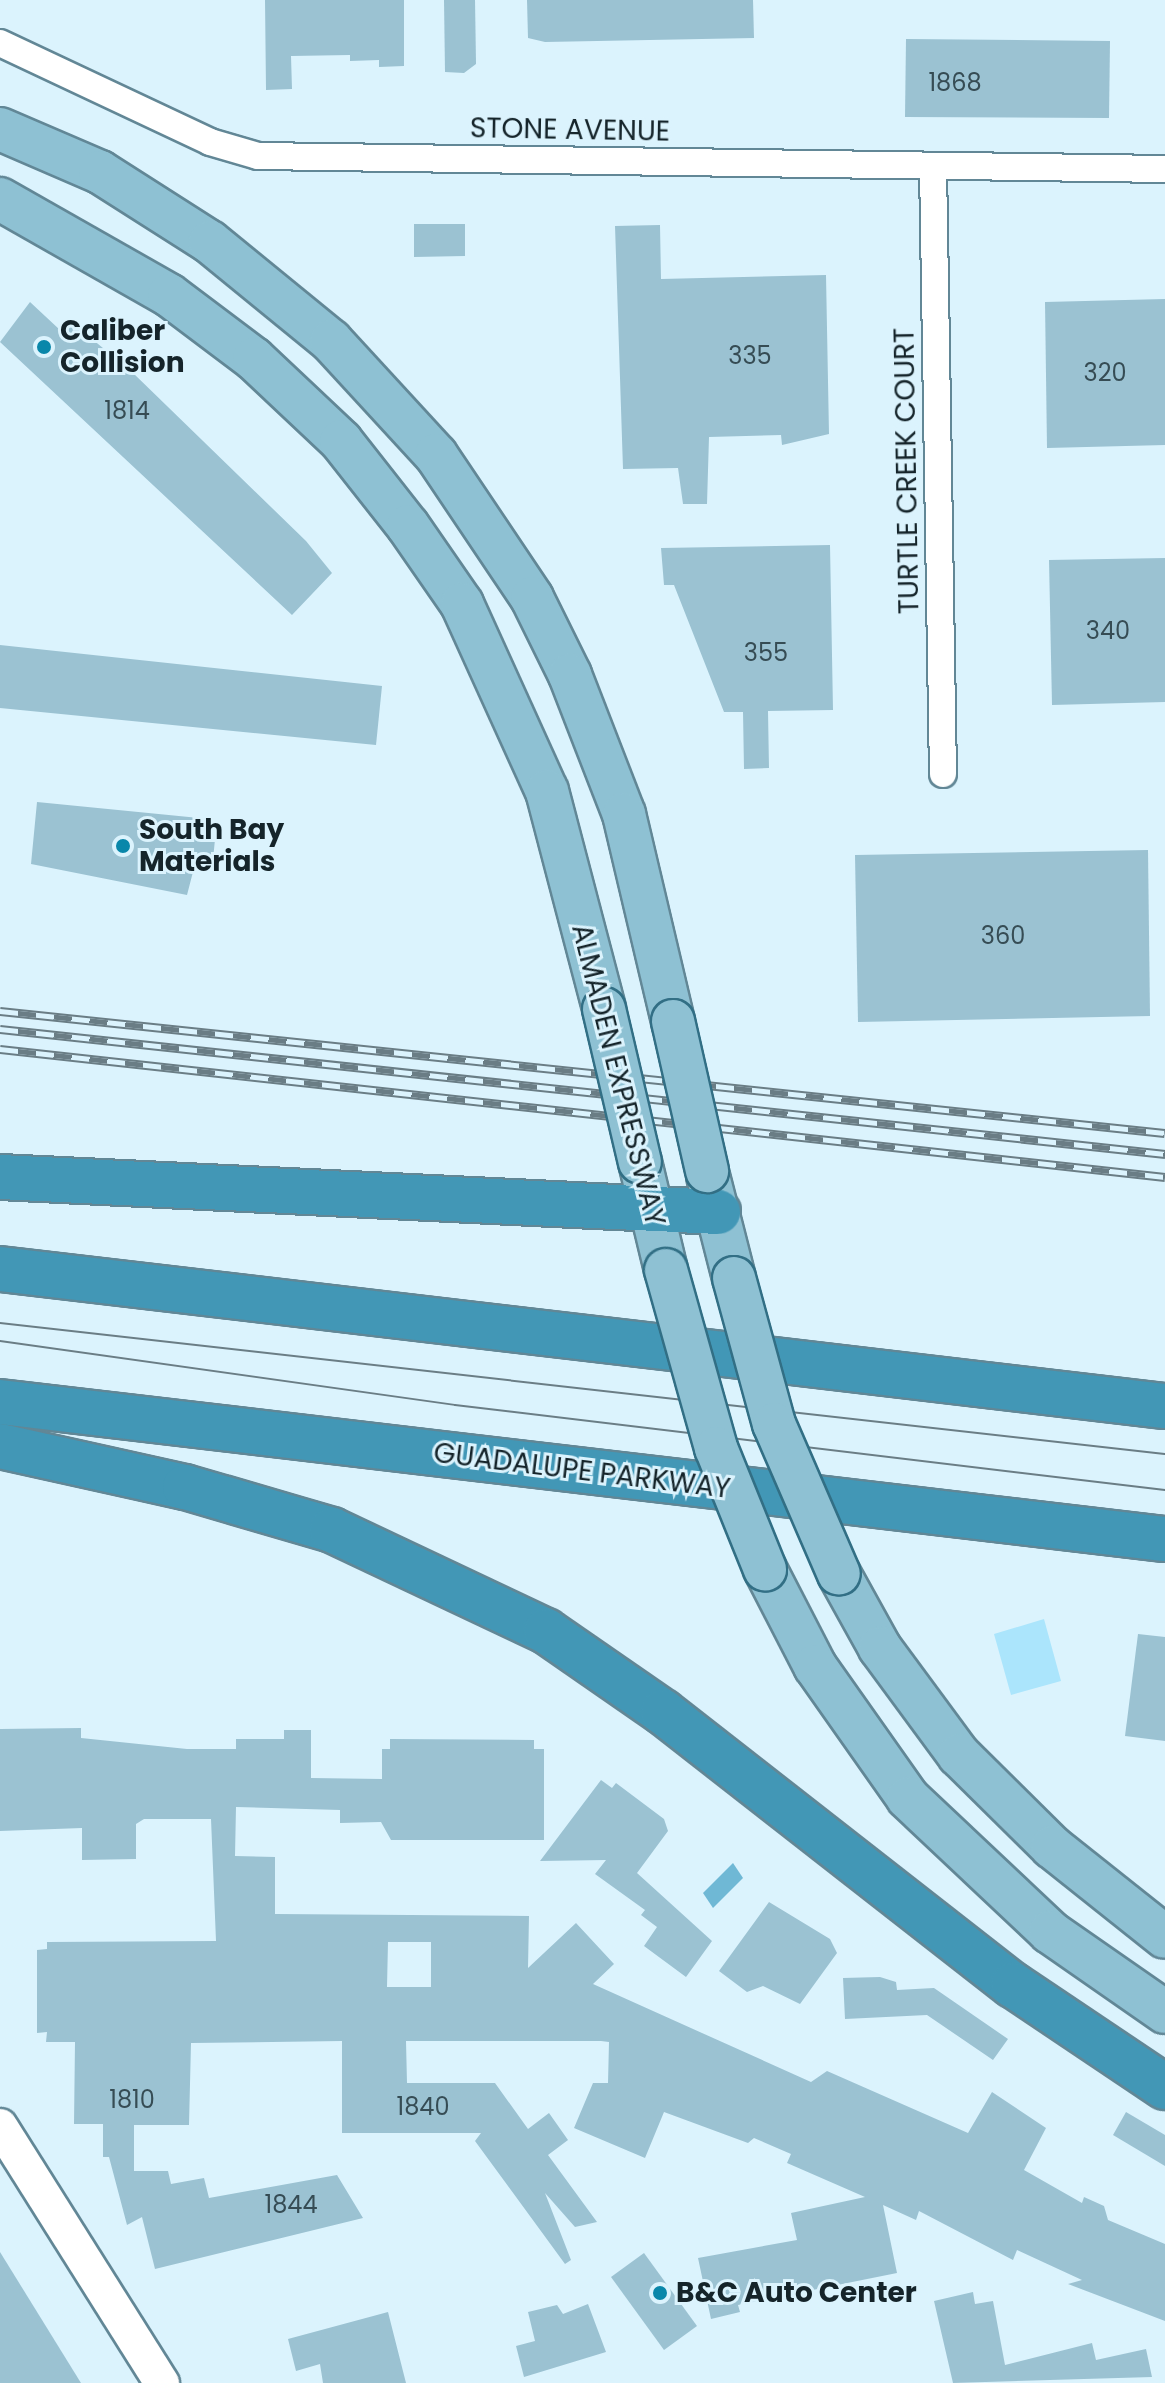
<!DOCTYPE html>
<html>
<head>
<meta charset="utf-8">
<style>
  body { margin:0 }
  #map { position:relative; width:1165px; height:2383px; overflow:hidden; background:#dbf3fd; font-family:Poppins,sans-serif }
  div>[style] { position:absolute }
  .green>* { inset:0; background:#abe5fc }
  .water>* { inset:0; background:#6fb8d5 }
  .building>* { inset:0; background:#9bc2d2 }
  .roads { filter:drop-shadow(2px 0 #628796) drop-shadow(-2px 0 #628796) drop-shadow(0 2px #628796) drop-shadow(0 -2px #628796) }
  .minor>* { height:26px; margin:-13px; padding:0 13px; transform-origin:13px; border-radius:13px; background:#fff }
  .tertiary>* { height:34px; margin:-17px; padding:0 17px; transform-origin:17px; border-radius:17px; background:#fff }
  .primary>* { height:42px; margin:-21px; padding:0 21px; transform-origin:21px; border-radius:21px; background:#8ec1d3 }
  .motorway>* { height:44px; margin:-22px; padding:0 22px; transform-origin:22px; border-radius:22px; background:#4297b6 }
  .tram>* { height:2px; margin:-1px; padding:0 1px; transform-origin:1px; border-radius:1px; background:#6a7d85 }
  .rail>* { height:9px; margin-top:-4.5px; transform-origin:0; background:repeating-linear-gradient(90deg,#dbf3fd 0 18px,#6a7d85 0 36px); box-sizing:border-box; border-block:2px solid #6a7d85 }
  .bridges { filter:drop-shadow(2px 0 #326f85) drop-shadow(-2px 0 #326f85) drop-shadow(0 2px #326f85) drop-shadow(0 -2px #326f85) }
  .primary-bridge>* { height:42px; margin:-21px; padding:0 21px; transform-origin:21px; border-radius:21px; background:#8ec1d3 }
  .dots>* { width:22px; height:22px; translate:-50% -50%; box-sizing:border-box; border:4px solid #dbf3fd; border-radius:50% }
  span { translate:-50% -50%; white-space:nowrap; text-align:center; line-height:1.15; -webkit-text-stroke:6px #dbf3fd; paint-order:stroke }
  .number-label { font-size:24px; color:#364c54 }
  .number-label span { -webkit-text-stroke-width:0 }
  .street-label { font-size:28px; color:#15242a }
  .poi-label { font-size:28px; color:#15242a; font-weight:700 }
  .left { translate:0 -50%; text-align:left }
</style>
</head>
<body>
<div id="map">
  <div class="green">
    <i style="clip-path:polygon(1044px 1619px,1061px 1681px,1011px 1695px,994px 1634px)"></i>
  </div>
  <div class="water">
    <i style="clip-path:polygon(733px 1863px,743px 1878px,713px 1908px,703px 1893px)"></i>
  </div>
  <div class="building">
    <i style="clip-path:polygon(265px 0,404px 0,404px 66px,379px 67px,379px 60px,350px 61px,350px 55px,291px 56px,292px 89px,266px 90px)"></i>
    <i style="clip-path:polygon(444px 0,475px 0,476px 64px,464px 73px,445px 72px)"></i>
    <i style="clip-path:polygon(527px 0,753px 0,754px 38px,545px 42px,528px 38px)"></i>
    <i style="clip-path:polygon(906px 39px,1110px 41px,1109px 118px,905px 117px)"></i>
    <i style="clip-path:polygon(414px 224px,465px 224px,465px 256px,414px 257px)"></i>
    <i style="clip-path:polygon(660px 225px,661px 279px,826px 275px,829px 434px,782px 445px,781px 435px,709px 437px,707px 504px,683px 504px,678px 468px,623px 469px,615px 226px)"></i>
    <i style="clip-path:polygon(1165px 299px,1165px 445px,1047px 448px,1045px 302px)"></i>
    <i style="clip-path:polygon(30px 302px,60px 330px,69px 320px,132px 372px,306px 541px,332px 573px,292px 615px,0 342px)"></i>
    <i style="clip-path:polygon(830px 545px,833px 710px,768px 711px,769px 768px,744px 769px,743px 712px,724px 712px,674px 585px,664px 585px,661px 548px)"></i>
    <i style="clip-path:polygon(1165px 558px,1165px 702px,1052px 705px,1049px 560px)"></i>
    <i style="clip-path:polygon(0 645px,382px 686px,376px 745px,0 708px)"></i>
    <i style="clip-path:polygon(37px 802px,199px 818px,198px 827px,216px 829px,212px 870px,194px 868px,187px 895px,31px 864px)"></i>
    <i style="clip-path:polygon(1148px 850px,1150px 1016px,858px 1022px,855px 855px)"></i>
    <i style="clip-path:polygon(1138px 1634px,1165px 1637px,1165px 1741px,1125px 1736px)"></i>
    <i style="clip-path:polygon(evenodd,81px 1728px,81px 1738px,187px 1749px,236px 1749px,236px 1739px,284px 1739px,284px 1730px,311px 1730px,311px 1778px,382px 1779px,382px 1749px,390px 1749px,390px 1739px,534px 1740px,534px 1749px,544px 1749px,544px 1840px,391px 1840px,381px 1822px,340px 1823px,340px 1810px,236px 1807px,235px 1856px,275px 1857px,275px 1914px,529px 1916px,528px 1968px,576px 1923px,614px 1964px,593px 1984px,811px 2082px,827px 2071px,968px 2133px,992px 2092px,1046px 2128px,1024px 2170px,1082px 2203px,1084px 2197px,1104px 2206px,1108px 2220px,1165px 2244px,1165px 2321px,1068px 2284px,1082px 2280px,1017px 2250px,1013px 2260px,919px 2211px,916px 2220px,883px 2205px,897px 2273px,738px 2305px,740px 2312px,711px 2319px,698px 2258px,797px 2240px,791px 2213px,865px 2197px,787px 2163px,791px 2154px,754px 2138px,748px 2143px,664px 2112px,645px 2158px,574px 2128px,593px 2083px,608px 2083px,609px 2042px,601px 2041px,406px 2041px,407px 2083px,495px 2083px,528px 2129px,549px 2113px,568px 2140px,548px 2155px,597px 2222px,575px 2227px,545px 2193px,571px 2260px,565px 2264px,475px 2141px,481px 2133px,342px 2133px,342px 2041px,191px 2043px,189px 2125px,134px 2125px,134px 2171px,168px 2171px,171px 2184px,204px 2178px,209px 2198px,337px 2175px,363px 2218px,155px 2269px,142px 2217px,127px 2225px,109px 2157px,103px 2157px,103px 2124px,74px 2124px,75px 2042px,46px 2042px,47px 2032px,37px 2033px,37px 1950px,47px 1949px,47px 1942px,216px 1941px,211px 1819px,144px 1819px,136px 1824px,136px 1859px,82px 1860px,82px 1828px,0 1831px,0 1729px,81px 1728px,388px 1942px,431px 1942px,431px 1987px,387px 1987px,388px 1942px)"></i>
    <i style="clip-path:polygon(601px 1780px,612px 1788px,616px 1783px,664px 1819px,668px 1831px,637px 1873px,712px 1941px,686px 1977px,644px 1946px,657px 1927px,641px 1915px,645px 1910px,595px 1874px,606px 1860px,540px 1861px)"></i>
    <i style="clip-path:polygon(769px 1902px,830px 1939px,837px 1953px,800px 2004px,763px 1986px,747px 1992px,719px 1971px)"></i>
    <i style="clip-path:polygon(880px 1977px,896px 1982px,897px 1990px,934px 1988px,1008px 2039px,993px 2060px,927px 2015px,845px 2019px,843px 1978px)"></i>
    <i style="clip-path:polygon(1126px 2112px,1165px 2135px,1165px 2166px,1113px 2135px)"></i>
    <i style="clip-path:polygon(0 2252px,81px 2383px,0 2383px)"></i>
    <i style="clip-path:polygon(644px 2253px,697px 2326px,664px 2350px,611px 2277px)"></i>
    <i style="clip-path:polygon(973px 2292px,975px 2304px,993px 2301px,1005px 2365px,1092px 2343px,1096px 2360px,1146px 2349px,1152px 2377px,953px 2383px,934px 2301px)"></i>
    <i style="clip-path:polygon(588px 2304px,606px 2352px,524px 2377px,516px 2346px,535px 2341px,528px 2312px,557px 2305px,563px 2314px)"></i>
    <i style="clip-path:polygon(388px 2312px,406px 2383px,323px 2383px,320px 2364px,296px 2371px,288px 2339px)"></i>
  </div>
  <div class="roads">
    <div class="minor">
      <i style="left:0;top:43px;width:232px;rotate:25.2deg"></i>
      <i style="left:210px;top:142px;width:50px;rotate:16.3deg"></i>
      <i style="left:258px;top:156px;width:907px;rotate:0.82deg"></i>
      <i style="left:933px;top:166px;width:608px;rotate:89.06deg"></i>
    </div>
    <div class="tertiary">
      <i style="left:0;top:2126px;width:304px;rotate:57.8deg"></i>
    </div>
    <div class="primary">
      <i style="left:0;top:129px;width:109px;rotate:23.3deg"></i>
      <i style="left:100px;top:172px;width:130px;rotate:32.5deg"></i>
      <i style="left:210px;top:242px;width:156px;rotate:39.3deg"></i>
      <i style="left:331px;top:341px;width:155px;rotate:47.4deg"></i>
      <i style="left:436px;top:455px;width:172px;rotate:56.1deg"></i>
      <i style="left:532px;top:598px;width:86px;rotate:63.7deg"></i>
      <i style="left:570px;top:675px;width:149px;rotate:68.8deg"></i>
      <i style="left:624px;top:814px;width:213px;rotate:76.7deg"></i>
      <i style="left:0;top:199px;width:194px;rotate:29.6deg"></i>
      <i style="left:169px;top:295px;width:106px;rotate:37deg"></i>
      <i style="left:254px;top:359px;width:120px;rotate:43.3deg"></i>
      <i style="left:341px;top:441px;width:108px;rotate:51.8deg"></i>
      <i style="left:408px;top:526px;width:95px;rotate:55.3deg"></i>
      <i style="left:462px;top:604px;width:205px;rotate:65.6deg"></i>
      <i style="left:547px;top:791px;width:225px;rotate:75.3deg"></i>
      <i style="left:640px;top:1162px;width:111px;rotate:76.5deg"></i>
      <i style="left:708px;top:1176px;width:105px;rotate:75.7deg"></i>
      <i style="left:765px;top:1569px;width:109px;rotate:62.7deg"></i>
      <i style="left:815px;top:1666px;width:161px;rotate:54.8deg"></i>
      <i style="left:908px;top:1798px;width:195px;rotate:43.3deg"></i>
      <i style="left:1050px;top:1932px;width:140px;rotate:34.8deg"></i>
      <i style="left:839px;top:1574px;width:85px;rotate:61deg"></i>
      <i style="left:880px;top:1648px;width:133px;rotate:53.6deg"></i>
      <i style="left:959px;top:1755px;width:131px;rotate:44.7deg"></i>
      <i style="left:1052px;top:1847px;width:144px;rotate:38.5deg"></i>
    </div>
    <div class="motorway">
      <i style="left:0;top:1177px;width:719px;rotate:2.79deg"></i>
      <i style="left:0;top:1269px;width:1173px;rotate:6.71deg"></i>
      <i style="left:0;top:1402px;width:1173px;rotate:6.71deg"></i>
      <i style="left:0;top:1446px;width:189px;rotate:12.5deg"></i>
      <i style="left:185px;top:1487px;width:153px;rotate:16.3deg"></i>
      <i style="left:332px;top:1530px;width:237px;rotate:25.3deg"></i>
      <i style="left:546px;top:1631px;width:142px;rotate:34.7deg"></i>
      <i style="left:663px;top:1712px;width:444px;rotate:38deg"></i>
      <i style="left:1013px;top:1985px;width:183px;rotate:33.9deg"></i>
    </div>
  </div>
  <div class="tram">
    <i style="left:0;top:1323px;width:1172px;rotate:6.42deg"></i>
    <i style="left:0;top:1341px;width:459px;rotate:8deg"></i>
    <i style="left:455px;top:1405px;width:715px;rotate:6.83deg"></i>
  </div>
  <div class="rail">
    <i style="left:0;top:1011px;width:1171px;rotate:5.98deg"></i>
    <i style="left:0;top:1029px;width:1172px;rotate:6.12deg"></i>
    <i style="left:0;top:1049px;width:1172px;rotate:6.27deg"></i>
  </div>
  <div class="bridges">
    <div class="primary-bridge">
      <i style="left:604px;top:1009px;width:157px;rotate:76.8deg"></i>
      <i style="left:673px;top:1021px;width:154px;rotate:77.2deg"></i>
      <i style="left:666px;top:1270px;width:185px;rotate:74.3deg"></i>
      <i style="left:716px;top:1448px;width:131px;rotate:68deg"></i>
      <i style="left:734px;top:1278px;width:151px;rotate:74.7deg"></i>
      <i style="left:774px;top:1424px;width:163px;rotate:66.6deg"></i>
    </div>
  </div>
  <div class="dots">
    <i style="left:44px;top:347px;background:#0987aa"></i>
    <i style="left:123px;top:846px;background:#0987aa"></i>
    <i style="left:660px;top:2293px;background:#0987aa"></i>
  </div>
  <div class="number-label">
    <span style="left:955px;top:83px">1868</span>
    <span style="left:750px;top:356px">335</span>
    <span style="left:1105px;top:373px">320</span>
    <span style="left:127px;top:411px">1814</span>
    <span style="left:1108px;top:631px">340</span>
    <span style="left:766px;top:653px">355</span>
    <span style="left:1003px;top:936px">360</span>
    <span style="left:132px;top:2100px">1810</span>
    <span style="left:423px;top:2107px">1840</span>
    <span style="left:291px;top:2205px">1844</span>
  </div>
  <div class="street-label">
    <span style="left:570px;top:130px;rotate:1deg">STONE AVENUE</span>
    <span style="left:907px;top:471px;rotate:-91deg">TURTLE CREEK COURT</span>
    <span style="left:618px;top:1075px;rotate:76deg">ALMADEN EXPRESSWAY</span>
    <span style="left:582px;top:1471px;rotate:7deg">GUADALUPE PARKWAY</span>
  </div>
  <div class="poi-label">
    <span class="left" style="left:60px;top:347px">Caliber<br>Collision</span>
    <span class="left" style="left:139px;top:846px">South Bay<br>Materials</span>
    <span class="left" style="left:676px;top:2293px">B&amp;C Auto Center</span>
  </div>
</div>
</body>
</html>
